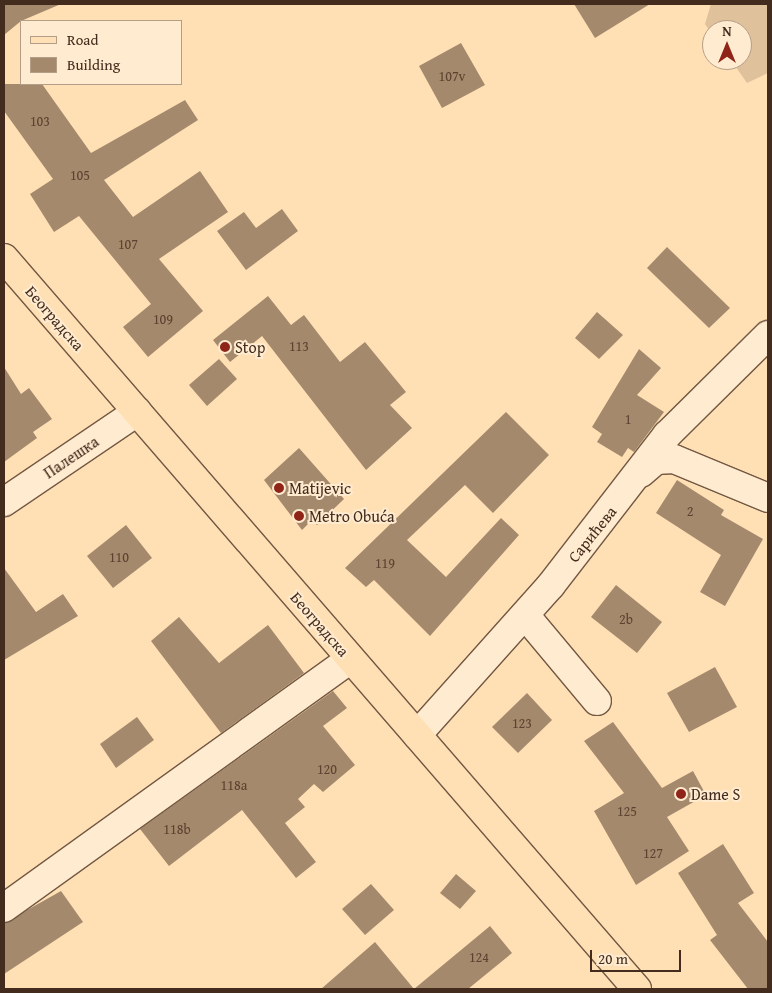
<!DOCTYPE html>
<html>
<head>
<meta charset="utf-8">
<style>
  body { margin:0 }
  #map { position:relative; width:772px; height:993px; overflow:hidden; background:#ffe0b5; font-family:"Gentium Book Plus",serif }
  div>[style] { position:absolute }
  .green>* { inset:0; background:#dfc19b }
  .building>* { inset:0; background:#a5896c }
  .roads { filter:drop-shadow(1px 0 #725843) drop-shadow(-1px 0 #725843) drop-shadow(0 1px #725843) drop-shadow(0 -1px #725843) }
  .minor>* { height:28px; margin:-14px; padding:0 14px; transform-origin:14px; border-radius:14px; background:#ffebcf }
  .major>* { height:28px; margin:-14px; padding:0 14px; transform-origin:14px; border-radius:14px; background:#ffe0b5 }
  .dots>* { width:14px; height:14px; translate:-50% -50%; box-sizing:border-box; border:2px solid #ffebcf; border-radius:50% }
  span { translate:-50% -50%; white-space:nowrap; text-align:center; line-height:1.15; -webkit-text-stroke:4px #ffebcf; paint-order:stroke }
  .number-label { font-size:14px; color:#5c4231 }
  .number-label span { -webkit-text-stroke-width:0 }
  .street-label { font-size:16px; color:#432b1d }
  .poi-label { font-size:16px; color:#432b1d }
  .left { translate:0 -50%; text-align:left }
  .frame { position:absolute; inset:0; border:5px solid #432b1d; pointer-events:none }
  .legend { position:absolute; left:20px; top:20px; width:162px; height:65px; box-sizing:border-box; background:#ffebcf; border:1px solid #b49e88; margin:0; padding:6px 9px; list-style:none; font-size:15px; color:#432b1d }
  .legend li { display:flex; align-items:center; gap:10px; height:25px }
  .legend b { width:25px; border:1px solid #b49e88 }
  .north { position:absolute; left:702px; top:20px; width:50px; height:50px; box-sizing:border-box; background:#ffebcf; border:1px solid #b49e88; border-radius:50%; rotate:0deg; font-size:14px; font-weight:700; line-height:20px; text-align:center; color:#432b1d }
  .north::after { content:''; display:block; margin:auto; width:18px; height:22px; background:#8f2418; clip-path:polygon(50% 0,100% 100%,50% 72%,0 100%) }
  .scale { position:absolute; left:590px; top:950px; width:91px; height:22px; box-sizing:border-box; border:2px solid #432b1d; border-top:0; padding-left:6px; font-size:15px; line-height:18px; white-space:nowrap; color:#432b1d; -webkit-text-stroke:4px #ffebcf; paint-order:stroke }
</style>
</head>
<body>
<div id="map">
  <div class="green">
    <i style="clip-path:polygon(711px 4px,768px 4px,768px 73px,747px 83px,731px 60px,742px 60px,742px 30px,712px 30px,712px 34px,705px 24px)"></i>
  </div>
  <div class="building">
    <i style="clip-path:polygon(4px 4px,61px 4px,21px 21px,4px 35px)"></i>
    <i style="clip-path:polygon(574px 4px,650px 4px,595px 38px)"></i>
    <i style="clip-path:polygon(461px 43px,485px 85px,442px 108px,419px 66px)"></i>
    <i style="clip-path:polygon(4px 84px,42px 84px,91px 153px,185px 100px,198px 120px,104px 180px,133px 217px,200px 171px,228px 212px,159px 259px,203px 311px,148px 357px,123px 327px,151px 304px,79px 216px,54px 232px,30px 194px,53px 179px,4px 111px)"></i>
    <i style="clip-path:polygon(282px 209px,298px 231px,246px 270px,217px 231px,244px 212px,256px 228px)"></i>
    <i style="clip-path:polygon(667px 247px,730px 308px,709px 328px,647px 268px)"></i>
    <i style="clip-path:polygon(268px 296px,291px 325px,304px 315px,340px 362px,365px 342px,406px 392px,390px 405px,412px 428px,366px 470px,262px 336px,230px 362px,213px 340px)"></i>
    <i style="clip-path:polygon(597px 312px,623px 335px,599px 359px,575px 338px)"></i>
    <i style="clip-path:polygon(639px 349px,661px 368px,637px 395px,664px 412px,634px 452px,628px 448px,622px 457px,597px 442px,602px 434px,592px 427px)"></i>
    <i style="clip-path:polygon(219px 359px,237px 379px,207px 406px,189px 385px)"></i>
    <i style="clip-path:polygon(4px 367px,21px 394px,29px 388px,52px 419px,33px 432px,37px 438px,4px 462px)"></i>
    <i style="clip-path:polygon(506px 412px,549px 455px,493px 513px,465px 485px,407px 540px,446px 577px,501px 518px,519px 535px,430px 636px,374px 580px,366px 587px,345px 568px)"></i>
    <i style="clip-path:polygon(299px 448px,344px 499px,317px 525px,312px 520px,302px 530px,264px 480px)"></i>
    <i style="clip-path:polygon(677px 480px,724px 510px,721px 515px,763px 539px,725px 606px,700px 592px,721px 555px,656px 513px)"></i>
    <i style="clip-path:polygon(126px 525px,152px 558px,113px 588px,87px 556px)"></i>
    <i style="clip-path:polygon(4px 568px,36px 612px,63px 594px,78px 616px,4px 660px)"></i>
    <i style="clip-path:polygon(616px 585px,662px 622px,637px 653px,591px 617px)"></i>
    <i style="clip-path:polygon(179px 617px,219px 663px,268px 625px,304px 673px,221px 733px,151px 641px)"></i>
    <i style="clip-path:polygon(715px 667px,737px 707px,689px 732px,667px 693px)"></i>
    <i style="clip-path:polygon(333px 691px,347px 708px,323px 726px,355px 765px,323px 792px,314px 784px,298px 799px,305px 807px,285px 823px,316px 862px,296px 878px,242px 810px,169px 866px,140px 829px)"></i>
    <i style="clip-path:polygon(527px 693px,552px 720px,518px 753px,492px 727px)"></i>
    <i style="clip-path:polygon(137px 717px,154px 740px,116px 768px,100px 744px)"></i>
    <i style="clip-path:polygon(613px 722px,662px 788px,693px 771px,706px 795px,667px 817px,689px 851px,636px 885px,594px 811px,624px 793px,584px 741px)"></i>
    <i style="clip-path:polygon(723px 844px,754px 893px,738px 903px,768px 942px,768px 989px,748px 989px,710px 940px,717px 935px,678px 873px)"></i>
    <i style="clip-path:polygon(456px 874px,476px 891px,460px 909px,440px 893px)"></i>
    <i style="clip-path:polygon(371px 884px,394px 910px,365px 935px,342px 909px)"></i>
    <i style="clip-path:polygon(61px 891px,83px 922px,4px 974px,4px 923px)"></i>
    <i style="clip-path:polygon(490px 926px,512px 953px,468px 989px,321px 989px,375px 942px,414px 989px)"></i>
  </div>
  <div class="roads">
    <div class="minor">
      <i style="left:641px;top:473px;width:20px;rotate:-41deg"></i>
      <i style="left:656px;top:460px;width:18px;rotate:-3deg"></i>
      <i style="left:674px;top:459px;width:102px;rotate:22.5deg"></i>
      <i style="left:4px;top:502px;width:161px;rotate:-34.1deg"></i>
      <i style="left:525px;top:615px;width:112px;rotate:50.1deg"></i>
      <i style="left:417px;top:735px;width:201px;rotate:-48.2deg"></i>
      <i style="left:551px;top:585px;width:190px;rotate:-52.3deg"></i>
      <i style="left:667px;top:435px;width:142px;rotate:-44.7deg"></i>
      <i style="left:4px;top:908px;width:426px;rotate:-35.7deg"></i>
    </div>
    <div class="major">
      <i style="left:4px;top:258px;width:967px;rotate:49.11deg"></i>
    </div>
  </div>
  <div class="dots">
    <i style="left:225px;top:347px;background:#8f2418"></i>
    <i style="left:279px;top:488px;background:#8f2418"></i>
    <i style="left:299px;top:516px;background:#8f2418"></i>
    <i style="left:681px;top:794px;background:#8f2418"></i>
  </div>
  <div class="number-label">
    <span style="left:452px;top:76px">107v</span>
    <span style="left:40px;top:121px">103</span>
    <span style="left:80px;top:175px">105</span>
    <span style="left:128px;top:244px">107</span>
    <span style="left:163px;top:319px">109</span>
    <span style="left:299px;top:346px">113</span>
    <span style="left:628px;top:419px">1</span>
    <span style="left:690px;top:511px">2</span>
    <span style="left:119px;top:557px">110</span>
    <span style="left:385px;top:563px">119</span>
    <span style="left:626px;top:619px">2b</span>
    <span style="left:522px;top:723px">123</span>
    <span style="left:327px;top:769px">120</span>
    <span style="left:234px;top:785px">118a</span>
    <span style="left:627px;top:811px">125</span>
    <span style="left:177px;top:829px">118b</span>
    <span style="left:653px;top:853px">127</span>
    <span style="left:479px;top:957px">124</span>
  </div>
  <div class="street-label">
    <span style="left:55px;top:318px;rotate:49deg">Београдска</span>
    <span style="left:71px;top:457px;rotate:-34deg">Палешка</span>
    <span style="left:592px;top:534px;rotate:-51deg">Сарићева</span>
    <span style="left:320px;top:624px;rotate:49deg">Београдска</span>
  </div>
  <div class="poi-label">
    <span class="left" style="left:235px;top:347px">Stop</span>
    <span class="left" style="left:289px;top:488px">Matijevic</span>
    <span class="left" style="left:309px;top:516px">Metro Obuća</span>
    <span class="left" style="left:691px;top:794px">Dame S</span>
  </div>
  <div class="frame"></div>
  <ul class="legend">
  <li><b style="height:6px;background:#ffe0b5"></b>Road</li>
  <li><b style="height:14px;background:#a5896c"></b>Building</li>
  </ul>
  <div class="north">N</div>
  <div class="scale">20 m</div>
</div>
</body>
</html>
